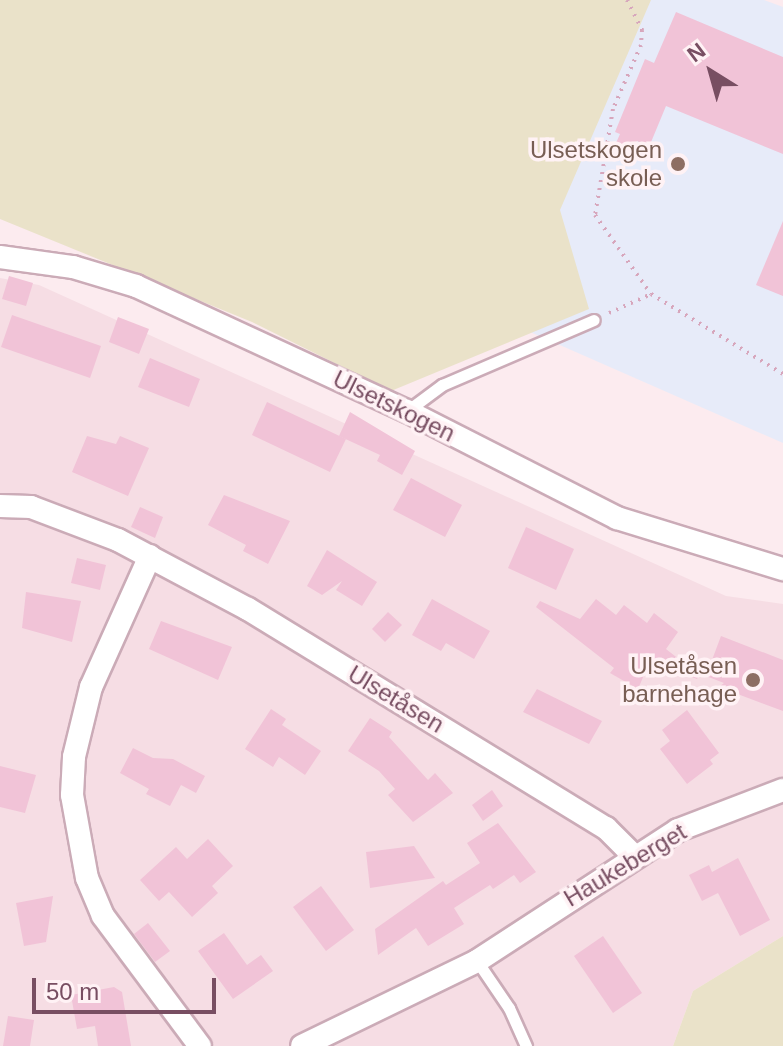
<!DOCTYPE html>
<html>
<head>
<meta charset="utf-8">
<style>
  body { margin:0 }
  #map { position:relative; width:783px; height:1046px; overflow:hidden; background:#fcebef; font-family:Helvetica,sans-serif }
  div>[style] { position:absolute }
  .residential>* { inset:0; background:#f6dde4 }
  .education>* { inset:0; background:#e7ebf9 }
  .green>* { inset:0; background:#eae2c9 }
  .building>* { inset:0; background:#f1c3d7 }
  .path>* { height:4px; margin-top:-2px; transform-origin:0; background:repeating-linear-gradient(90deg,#d7a6bc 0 2px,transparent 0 8px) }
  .roads { filter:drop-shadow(2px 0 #cbabb7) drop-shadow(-2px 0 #cbabb7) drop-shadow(0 2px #cbabb7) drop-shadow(0 -2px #cbabb7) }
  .lane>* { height:11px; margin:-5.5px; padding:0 5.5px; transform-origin:5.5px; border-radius:5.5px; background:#fff }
  .street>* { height:22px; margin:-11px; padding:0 11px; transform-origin:11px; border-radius:11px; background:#fff }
  .dots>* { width:22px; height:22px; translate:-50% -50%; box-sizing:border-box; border:4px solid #fff2f5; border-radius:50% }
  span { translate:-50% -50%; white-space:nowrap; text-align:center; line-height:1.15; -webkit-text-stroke:7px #fff2f5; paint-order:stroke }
  .education-label { font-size:24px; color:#785e54 }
  .right { translate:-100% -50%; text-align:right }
  .street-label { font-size:24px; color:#784e62 }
  .north { position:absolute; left:671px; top:32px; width:80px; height:80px; -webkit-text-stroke:6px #fff2f5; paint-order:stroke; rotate:323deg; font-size:22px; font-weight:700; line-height:32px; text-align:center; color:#784e62 }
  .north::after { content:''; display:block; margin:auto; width:28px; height:36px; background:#784e62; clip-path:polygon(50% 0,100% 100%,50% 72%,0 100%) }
  .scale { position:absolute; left:32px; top:978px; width:184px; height:36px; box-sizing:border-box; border:4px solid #784e62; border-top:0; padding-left:10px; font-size:24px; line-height:28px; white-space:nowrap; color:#784e62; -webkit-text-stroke:6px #fff2f5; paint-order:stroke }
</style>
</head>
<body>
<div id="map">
  <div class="residential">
    <i style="clip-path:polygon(0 278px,39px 285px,726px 596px,783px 604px,783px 936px,693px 991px,673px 1046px,0 1046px)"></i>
  </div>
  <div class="education">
    <i style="clip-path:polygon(644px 0,764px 0,783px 7px,783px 443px,505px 321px)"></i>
  </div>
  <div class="green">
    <i style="clip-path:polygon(0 0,651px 0,560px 210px,589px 309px,391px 391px,252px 322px,0 219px)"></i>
    <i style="clip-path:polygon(783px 936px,783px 1046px,673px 1046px,693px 991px)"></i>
  </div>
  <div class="building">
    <i style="clip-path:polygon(676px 12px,783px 57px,783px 154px,666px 106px,649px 147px,637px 141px,633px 150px,616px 143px,620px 134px,615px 132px,645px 59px,654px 63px)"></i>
    <i style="clip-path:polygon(783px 221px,783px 296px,756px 285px)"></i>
    <i style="clip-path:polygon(9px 276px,33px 283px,26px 306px,2px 299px)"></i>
    <i style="clip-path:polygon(12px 315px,101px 346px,90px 378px,1px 347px)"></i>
    <i style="clip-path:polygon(118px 317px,149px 329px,139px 354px,109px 342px)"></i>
    <i style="clip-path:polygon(150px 358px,200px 379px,189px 407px,138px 387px)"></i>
    <i style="clip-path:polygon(267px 402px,346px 439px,330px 472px,252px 435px)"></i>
    <i style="clip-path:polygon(350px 412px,415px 451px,402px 475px,377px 461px,380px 455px,339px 436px)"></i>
    <i style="clip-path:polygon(87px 436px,116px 444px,120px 436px,149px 448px,128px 496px,72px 472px)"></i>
    <i style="clip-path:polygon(411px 478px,462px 505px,445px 537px,393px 510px)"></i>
    <i style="clip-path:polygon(224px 495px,290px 521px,268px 564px,243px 551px,246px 545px,208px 525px)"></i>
    <i style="clip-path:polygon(140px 507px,163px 517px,155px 538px,131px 527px)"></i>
    <i style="clip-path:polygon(526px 527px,574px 549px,556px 590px,508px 568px)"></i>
    <i style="clip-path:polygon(327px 550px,377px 582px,362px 606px,336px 590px,342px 581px,322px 595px,307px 586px)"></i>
    <i style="clip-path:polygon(77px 558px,106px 565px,100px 590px,71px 583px)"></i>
    <i style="clip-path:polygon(26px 592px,81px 601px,72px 642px,22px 628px)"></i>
    <i style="clip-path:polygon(432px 599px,490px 631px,474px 659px,446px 643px,441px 651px,412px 635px)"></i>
    <i style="clip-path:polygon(596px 599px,616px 615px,624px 605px,647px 623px,654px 613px,678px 632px,666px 649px,699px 675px,697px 679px,650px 661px,638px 689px,610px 673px,614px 668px,536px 607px,540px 601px,580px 619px)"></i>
    <i style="clip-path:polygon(388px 612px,402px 625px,385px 642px,372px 629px)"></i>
    <i style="clip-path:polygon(161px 621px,232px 647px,218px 680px,149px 649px)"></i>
    <i style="clip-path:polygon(721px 636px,783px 660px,783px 711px,719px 687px,724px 683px,706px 676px)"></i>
    <i style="clip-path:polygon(537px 689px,602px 721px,589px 744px,523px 712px)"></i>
    <i style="clip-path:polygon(271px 709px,286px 719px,282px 725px,321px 751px,305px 775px,279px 757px,273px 767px,245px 749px)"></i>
    <i style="clip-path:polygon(687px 710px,719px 753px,710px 760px,713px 764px,687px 784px,660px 749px,670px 741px,662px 730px)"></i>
    <i style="clip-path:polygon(370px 718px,392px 732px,389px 737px,428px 780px,435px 773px,453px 793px,413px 822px,388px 795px,395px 789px,379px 771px,348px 751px)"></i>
    <i style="clip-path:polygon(133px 748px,153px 758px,173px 759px,205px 776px,196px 793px,181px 785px,170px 806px,146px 794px,149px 789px,120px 773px)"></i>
    <i style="clip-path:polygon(0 766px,36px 775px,25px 813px,0 807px)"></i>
    <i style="clip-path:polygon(492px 790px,503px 806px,483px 821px,472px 805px)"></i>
    <i style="clip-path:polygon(498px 823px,536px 872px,520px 883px,514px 875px,493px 889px,490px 885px,454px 908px,464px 924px,428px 946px,416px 928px,378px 955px,375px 929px,443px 881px,446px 885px,480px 863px,467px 843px)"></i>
    <i style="clip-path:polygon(208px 839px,233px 866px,212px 886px,218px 893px,192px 917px,169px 892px,159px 901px,140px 880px,176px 847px,187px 859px)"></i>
    <i style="clip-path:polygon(414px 846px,435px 878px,370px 888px,366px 852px)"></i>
    <i style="clip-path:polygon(738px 858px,770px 920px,740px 936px,718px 893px,702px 901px,689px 875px,709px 865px,712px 872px)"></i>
    <i style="clip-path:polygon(321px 886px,354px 930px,326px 951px,293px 907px)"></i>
    <i style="clip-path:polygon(53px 896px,46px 942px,24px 946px,16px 903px)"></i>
    <i style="clip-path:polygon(148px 923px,170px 951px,155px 962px,134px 934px)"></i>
    <i style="clip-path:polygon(224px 933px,247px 965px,261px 955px,273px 971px,233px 999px,198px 951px)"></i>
    <i style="clip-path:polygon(603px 936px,642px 993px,613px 1013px,574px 956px)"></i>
    <i style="clip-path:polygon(114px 987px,122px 992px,131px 1046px,98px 1046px,95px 1026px,77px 1029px,71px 995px)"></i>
    <i style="clip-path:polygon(8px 1016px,34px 1020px,30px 1046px,3px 1046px)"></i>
  </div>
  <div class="path">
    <i style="left:627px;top:0;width:34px;rotate:63deg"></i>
    <i style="left:642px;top:30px;width:15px;rotate:94deg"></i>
    <i style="left:641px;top:45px;width:70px;rotate:113.6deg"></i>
    <i style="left:613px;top:109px;width:108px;rotate:99.6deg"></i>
    <i style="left:595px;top:215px;width:97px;rotate:54.7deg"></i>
    <i style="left:651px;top:294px;width:154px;rotate:31.2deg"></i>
    <i style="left:609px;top:313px;width:46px;rotate:-24.3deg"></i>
  </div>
  <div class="roads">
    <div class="lane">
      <i style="left:407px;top:411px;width:44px;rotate:-36.6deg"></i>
      <i style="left:442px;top:385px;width:165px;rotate:-23.2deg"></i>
      <i style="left:477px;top:961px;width:57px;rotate:55.8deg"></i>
      <i style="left:509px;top:1008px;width:42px;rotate:65.9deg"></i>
    </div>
    <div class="street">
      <i style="left:0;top:257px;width:74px;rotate:7.8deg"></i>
      <i style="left:73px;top:267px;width:66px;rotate:16.8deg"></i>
      <i style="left:136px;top:286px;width:298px;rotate:24.8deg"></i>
      <i style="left:407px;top:411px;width:236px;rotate:27deg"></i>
      <i style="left:617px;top:518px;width:174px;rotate:17.1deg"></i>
      <i style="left:0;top:506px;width:31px;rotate:2deg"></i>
      <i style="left:31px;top:507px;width:93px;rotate:20.8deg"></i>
      <i style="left:118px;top:540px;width:147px;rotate:28deg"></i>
      <i style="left:248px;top:609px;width:420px;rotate:31.5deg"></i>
      <i style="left:606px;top:828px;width:38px;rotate:45deg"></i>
      <i style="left:150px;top:556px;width:144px;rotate:114.2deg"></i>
      <i style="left:91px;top:687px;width:72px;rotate:103.7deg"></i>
      <i style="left:74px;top:757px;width:38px;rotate:93deg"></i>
      <i style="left:72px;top:795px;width:84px;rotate:79.8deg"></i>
      <i style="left:87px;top:878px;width:41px;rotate:67.2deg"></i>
      <i style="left:103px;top:916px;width:162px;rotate:53.3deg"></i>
      <i style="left:302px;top:1046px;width:195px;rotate:-25.9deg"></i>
      <i style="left:477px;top:961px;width:240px;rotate:-33.1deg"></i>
      <i style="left:678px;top:830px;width:112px;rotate:-20.9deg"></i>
    </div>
  </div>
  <div class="dots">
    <i style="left:678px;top:164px;background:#8d6e63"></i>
    <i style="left:753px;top:680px;background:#8d6e63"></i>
  </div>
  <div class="education-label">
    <span class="right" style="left:662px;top:164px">Ulsetskogen<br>skole</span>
    <span class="right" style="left:737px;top:680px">Ulsetåsen<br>barnehage</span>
  </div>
  <div class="street-label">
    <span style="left:394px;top:406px;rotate:26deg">Ulsetskogen</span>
    <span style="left:396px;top:699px;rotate:31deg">Ulsetåsen</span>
    <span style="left:625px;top:865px;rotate:-31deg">Haukeberget</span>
  </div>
  <div class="north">N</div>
  <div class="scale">50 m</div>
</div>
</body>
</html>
